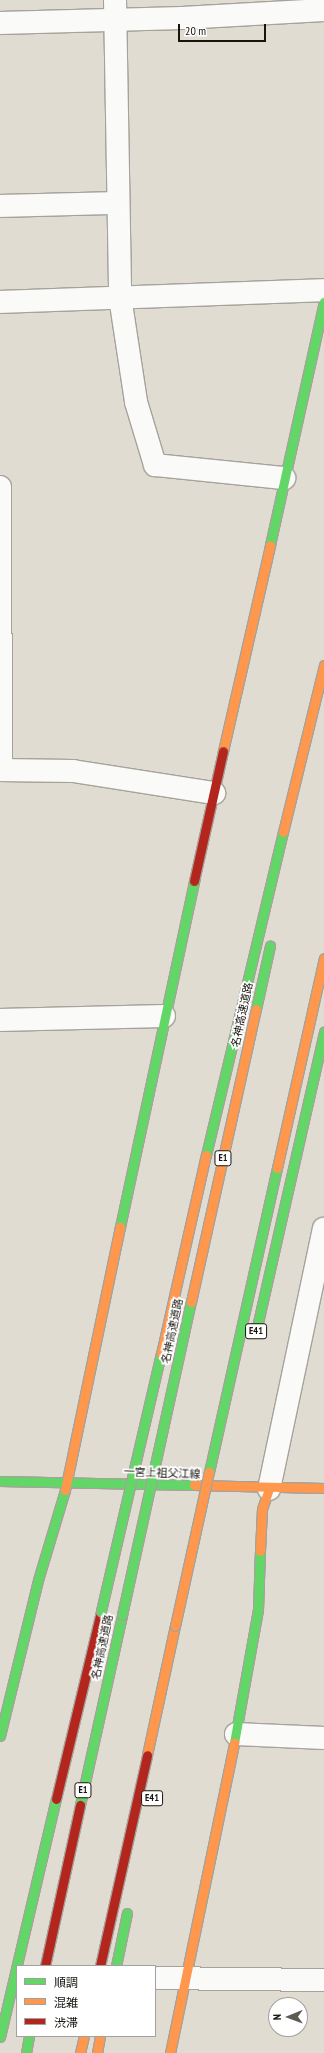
<!DOCTYPE html>
<html>
<head>
<meta charset="utf-8">
<style>
  body { margin:0 }
  #map { position:relative; width:324px; height:2053px; overflow:hidden; background:#e1dcd2; font-family:"PT Sans Narrow","Noto Sans JP",sans-serif }
  div>[style] { position:absolute }
  .roads { filter:drop-shadow(1px 0 #a6a29b) drop-shadow(-1px 0 #a6a29b) drop-shadow(0 1px #a6a29b) drop-shadow(0 -1px #a6a29b) }
  .street>* { height:22px; margin:-11px; padding:0 11px; transform-origin:11px; border-radius:11px; background:#fafaf8 }
  .fast>* { height:9px; margin:-4.5px; padding:0 4.5px; transform-origin:4.5px; border-radius:4.5px; background:#63d668 }
  .slow>* { height:9px; margin:-4.5px; padding:0 4.5px; transform-origin:4.5px; border-radius:4.5px; background:#ff974d }
  .jam>* { height:9px; margin:-4.5px; padding:0 4.5px; transform-origin:4.5px; border-radius:4.5px; background:#b3261e }
  .bridges { filter:drop-shadow(1px 0 #a6a29b) drop-shadow(-1px 0 #a6a29b) drop-shadow(0 1px #a6a29b) drop-shadow(0 -1px #a6a29b) }
  .fast-bridge>* { height:9px; margin:-4.5px; padding:0 4.5px; transform-origin:4.5px; border-radius:4.5px; background:#63d668 }
  .slow-bridge>* { height:9px; margin:-4.5px; padding:0 4.5px; transform-origin:4.5px; border-radius:4.5px; background:#ff974d }
  span { translate:-50% -50%; white-space:nowrap; text-align:center; line-height:1.15; -webkit-text-stroke:3.5px #fff; paint-order:stroke }
  .shield-label span { padding:1px 3px; background:#fff; border:1px solid; border-radius:3px; -webkit-text-stroke-width:0 }
  .shield-label { font-size:10px; color:#18150f; font-weight:700 }
  .street-label { font-size:11px; color:#18150f }
  .legend { position:absolute; left:16px; top:1965px; width:140px; height:72px; box-sizing:border-box; background:#fff; border:1px solid #a3a19f; margin:0; padding:5px 7px; list-style:none; font-size:12px; color:#18150f }
  .legend li { display:flex; align-items:center; gap:8px; height:20px }
  .legend b { width:20px; border:1px solid #a3a19f }
  .north { position:absolute; left:268px; top:1997px; width:40px; height:40px; box-sizing:border-box; background:#fff; border:1px solid #a3a19f; border-radius:50%; rotate:269deg; font-size:11px; font-weight:700; line-height:16px; text-align:center; color:#18150f }
  .north::after { content:''; display:block; margin:auto; width:14px; height:18px; background:#5e5b53; clip-path:polygon(50% 0,100% 100%,50% 72%,0 100%) }
  .scale { position:absolute; left:178px; top:24px; width:88px; height:18px; box-sizing:border-box; border:2px solid #18150f; border-top:0; padding-left:5px; font-size:12px; line-height:14px; white-space:nowrap; color:#18150f; -webkit-text-stroke:3px #fff; paint-order:stroke }
</style>
</head>
<body>
<div id="map">
  <div class="roads">
    <div class="street">
      <i style="left:115px;top:0;width:297px;rotate:89deg"></i>
      <i style="left:120px;top:297px;width:106px;rotate:81.3deg"></i>
      <i style="left:136px;top:402px;width:66px;rotate:73.2deg"></i>
      <i style="left:155px;top:465px;width:130px;rotate:5.8deg"></i>
      <i style="left:0;top:23px;width:182px;rotate:-1.6deg"></i>
      <i style="left:182px;top:18px;width:142px;rotate:-3.2deg"></i>
      <i style="left:0;top:206px;width:118px;rotate:-1.5deg"></i>
      <i style="left:0;top:302px;width:324px;rotate:-2.1deg"></i>
      <i style="left:0;top:487px;width:283px;rotate:89.8deg"></i>
      <i style="left:0;top:770px;width:73px;rotate:0.8deg"></i>
      <i style="left:73px;top:771px;width:143px;rotate:8.9deg"></i>
      <i style="left:0;top:1020px;width:164px;rotate:-1.4deg"></i>
      <i style="left:269px;top:1489px;width:266px;rotate:-78.1deg"></i>
      <i style="left:236px;top:1734px;width:88px;rotate:2.6deg"></i>
      <i style="left:158px;top:1978px;width:166px;rotate:0.7deg"></i>
    </div>
    <div class="fast">
      <i style="left:270px;top:545px;width:249px;rotate:-77.5deg"></i>
      <i style="left:120px;top:1227px;width:354px;rotate:-77.9deg"></i>
      <i style="left:0;top:1481px;width:194px;rotate:1.2deg"></i>
      <i style="left:0;top:1736px;width:161px;rotate:-76.3deg"></i>
      <i style="left:38px;top:1580px;width:94px;rotate:-73.3deg"></i>
      <i style="left:234px;top:1743px;width:135px;rotate:-79.8deg"></i>
      <i style="left:258px;top:1610px;width:59px;rotate:-88.1deg"></i>
      <i style="left:80px;top:1805px;width:195px;rotate:-77.5deg"></i>
      <i style="left:116px;top:1966px;width:54px;rotate:-78.3deg"></i>
      <i style="left:0;top:2037px;width:244px;rotate:-76.8deg"></i>
      <i style="left:26px;top:2053px;width:17px;rotate:-80deg"></i>
    </div>
    <div class="slow">
      <i style="left:223px;top:751px;width:211px;rotate:-77.1deg"></i>
      <i style="left:194px;top:1485px;width:130px;rotate:1.3deg"></i>
      <i style="left:65px;top:1490px;width:269px;rotate:-78.2deg"></i>
      <i style="left:260px;top:1551px;width:42px;rotate:-87.3deg"></i>
      <i style="left:262px;top:1509px;width:21px;rotate:-71deg"></i>
      <i style="left:147px;top:1755px;width:132px;rotate:-77.8deg"></i>
      <i style="left:80px;top:2053px;width:17px;rotate:-77deg"></i>
      <i style="left:97px;top:2053px;width:17px;rotate:-80deg"></i>
      <i style="left:170px;top:2053px;width:317px;rotate:-78.3deg"></i>
    </div>
    <div class="jam">
      <i style="left:194px;top:881px;width:133px;rotate:-77.4deg"></i>
      <i style="left:56px;top:1799px;width:193px;rotate:-76.5deg"></i>
      <i style="left:45px;top:1966px;width:165px;rotate:-77.7deg"></i>
      <i style="left:100px;top:1966px;width:216px;rotate:-77.4deg"></i>
    </div>
  </div>
  <div class="bridges">
    <div class="fast-bridge">
      <i style="left:256px;top:1009px;width:65px;rotate:-77.5deg"></i>
      <i style="left:206px;top:1155px;width:332px;rotate:-76.6deg"></i>
      <i style="left:257px;top:1327px;width:303px;rotate:-77.2deg"></i>
      <i style="left:209px;top:1472px;width:312px;rotate:-77.4deg"></i>
      <i style="left:101px;top:1611px;width:264px;rotate:-76.9deg"></i>
      <i style="left:122px;top:1615px;width:321px;rotate:-77.6deg"></i>
    </div>
    <div class="slow-bridge">
      <i style="left:283px;top:832px;width:172px;rotate:-76.2deg"></i>
      <i style="left:277px;top:1168px;width:215px;rotate:-77.4deg"></i>
      <i style="left:191px;top:1302px;width:300px;rotate:-77.5deg"></i>
      <i style="left:161px;top:1354px;width:204px;rotate:-77.3deg"></i>
      <i style="left:175px;top:1626px;width:158px;rotate:-77.6deg"></i>
    </div>
  </div>
  <div class="shield-label">
    <span style="left:223px;top:1158px">E1</span>
    <span style="left:256px;top:1331px">E41</span>
    <span style="left:83px;top:1790px">E1</span>
    <span style="left:152px;top:1798px">E41</span>
  </div>
  <div class="street-label">
    <span style="left:242px;top:1015px;rotate:-78deg">名神高速道路</span>
    <span style="left:172px;top:1331px;rotate:-78deg">名神高速道路</span>
    <span style="left:162px;top:1473px;rotate:2deg">一宮上祖父江線</span>
    <span style="left:102px;top:1647px;rotate:-78deg">名神高速道路</span>
  </div>
  <ul class="legend">
  <li><b style="height:5px;background:#63d668"></b>順調</li>
  <li><b style="height:5px;background:#ff974d"></b>混雑</li>
  <li><b style="height:5px;background:#b3261e"></b>渋滞</li>
  </ul>
  <div class="north">N</div>
  <div class="scale">20 m</div>
</div>
</body>
</html>
